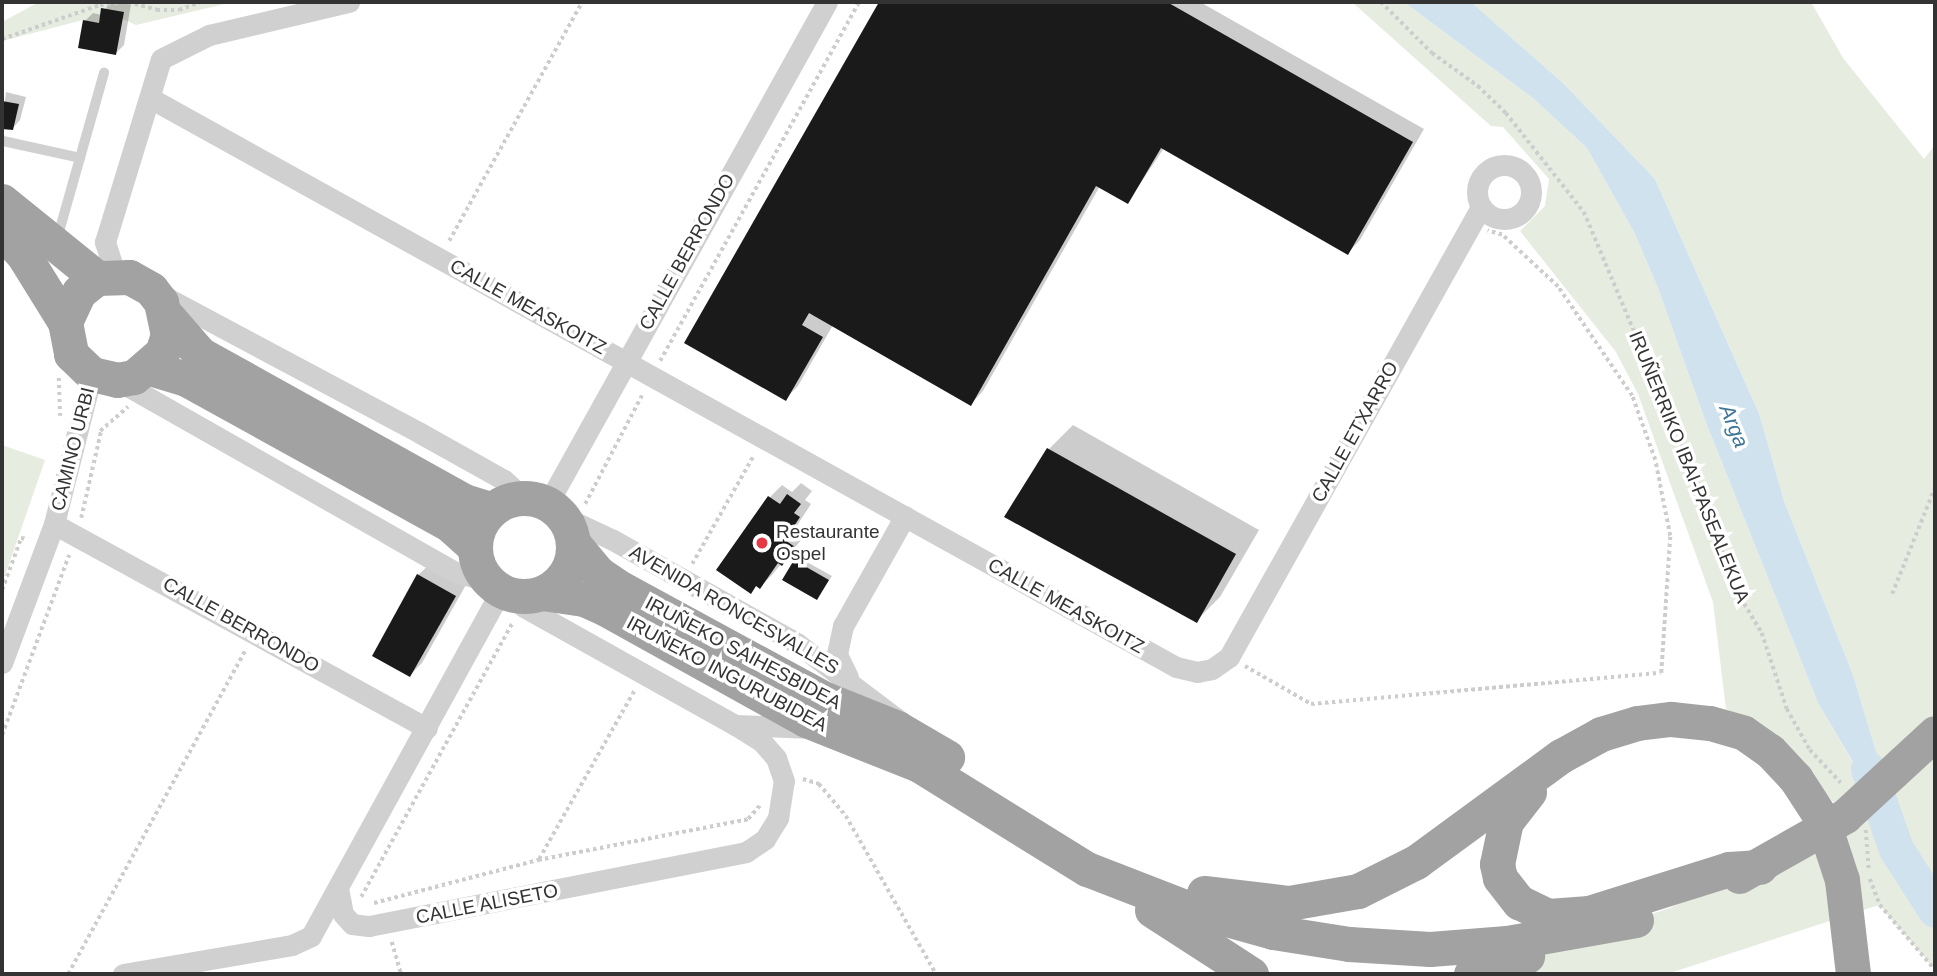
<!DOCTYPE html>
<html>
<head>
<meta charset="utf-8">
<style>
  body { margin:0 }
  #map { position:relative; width:1937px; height:976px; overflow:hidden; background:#fff; font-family:Helvetica,sans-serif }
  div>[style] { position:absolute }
  .green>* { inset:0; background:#e6ecdf }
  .water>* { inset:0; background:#cfe2ee }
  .shadow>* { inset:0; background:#0003 }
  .river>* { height:35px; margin:-17.5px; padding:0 17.5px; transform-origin:17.5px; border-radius:17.5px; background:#cfe2ee }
  .building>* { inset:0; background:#1a1a1a }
  .path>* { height:3.5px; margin-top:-1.75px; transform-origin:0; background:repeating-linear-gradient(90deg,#cdcdcd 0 3.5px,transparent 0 7px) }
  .service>* { height:10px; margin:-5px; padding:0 5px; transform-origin:5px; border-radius:5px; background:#d0d0d0 }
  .minor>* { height:21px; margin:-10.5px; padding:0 10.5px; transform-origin:10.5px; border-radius:10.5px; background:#d0d0d0 }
  .minor>.ring { margin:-10.5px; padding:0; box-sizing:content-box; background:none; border:21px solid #d0d0d0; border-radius:50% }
  .trunk>* { height:35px; margin:-17.5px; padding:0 17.5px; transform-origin:17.5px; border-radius:17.5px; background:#a2a2a2 }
  .trunk>.ring { margin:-17.5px; padding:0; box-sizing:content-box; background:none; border:35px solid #a2a2a2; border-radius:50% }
  .dots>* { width:19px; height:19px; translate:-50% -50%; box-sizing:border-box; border:4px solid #fff; border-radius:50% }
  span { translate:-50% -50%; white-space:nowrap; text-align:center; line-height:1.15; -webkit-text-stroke:7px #fff; paint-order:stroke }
  .street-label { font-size:19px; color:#333 }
  .poi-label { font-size:19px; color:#333 }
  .left { translate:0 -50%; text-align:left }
  .water-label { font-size:21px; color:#3f7597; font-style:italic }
  .frame { position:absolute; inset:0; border:4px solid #333; pointer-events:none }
</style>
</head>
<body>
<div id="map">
  <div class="green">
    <i style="clip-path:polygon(39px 2px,233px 2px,136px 25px,101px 9px,99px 23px,83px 20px,2px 41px,2px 22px)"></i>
    <i style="clip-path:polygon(1352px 2px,1404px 2px,1534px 99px,1587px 148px,1634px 232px,1658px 288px,1705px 420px,1818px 703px,1871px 793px,1885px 781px,1853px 675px,1784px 501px,1760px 416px,1655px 179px,1563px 83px,1471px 2px,1811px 2px,1843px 58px,1924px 159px,1935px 145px,1935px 970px,1879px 905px,1667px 974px,1471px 974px,1670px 908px,1760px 867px,1845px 816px,1780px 739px,1726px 709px,1713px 602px,1638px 394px,1616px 352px,1520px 231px,1545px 206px,1549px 179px,1503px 127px,1491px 126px)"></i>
    <i style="clip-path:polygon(2px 445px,45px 460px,2px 584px)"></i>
  </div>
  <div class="water">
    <i style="clip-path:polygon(1404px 2px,1471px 2px,1563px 83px,1655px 179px,1760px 416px,1784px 501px,1853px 675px,1885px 781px,1884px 814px,1818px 703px,1705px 420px,1658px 288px,1634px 232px,1587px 148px,1534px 99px)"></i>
  </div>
  <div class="shadow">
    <i style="clip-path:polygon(110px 2px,131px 4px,124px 45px,116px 53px,85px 21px,93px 13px,102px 15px)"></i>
    <i style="clip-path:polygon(881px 2px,1200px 2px,1424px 129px,1360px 240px,1348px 253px,1164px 148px,1128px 202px,1100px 186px,983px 391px,971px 404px,833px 325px,798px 386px,785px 399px,686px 342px)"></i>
    <i style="clip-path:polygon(6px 92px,26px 97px,20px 120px,12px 129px,2px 127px)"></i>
    <i style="clip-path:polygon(1073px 425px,1259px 530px,1220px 597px,1196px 621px,1049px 449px)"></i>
    <i style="clip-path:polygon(801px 483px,812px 491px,805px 500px,811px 504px,796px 527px,806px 534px,772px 575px,760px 587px,719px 570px,770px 497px,782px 485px,792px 492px)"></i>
    <i style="clip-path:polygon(798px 557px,832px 576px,817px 598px,795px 561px)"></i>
    <i style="clip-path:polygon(431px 563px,467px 583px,422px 663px,410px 675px,418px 575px)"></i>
  </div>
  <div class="river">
    <i style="left:1868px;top:769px;width:85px;rotate:70.7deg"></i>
    <i style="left:1896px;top:849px;width:72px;rotate:57.4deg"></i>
  </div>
  <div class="building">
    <i style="clip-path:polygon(879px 2px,1167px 2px,1413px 142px,1348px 255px,1161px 148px,1128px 204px,1096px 186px,971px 406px,809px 313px,802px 325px,823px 337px,786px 401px,684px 343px)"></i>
    <i style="clip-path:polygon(101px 8px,124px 12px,116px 55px,78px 48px,83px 20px,99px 23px)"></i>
    <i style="clip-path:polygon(2px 101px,19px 104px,13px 130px,2px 129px)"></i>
    <i style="clip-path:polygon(1047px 448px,1236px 554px,1197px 623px,1004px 517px)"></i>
    <i style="clip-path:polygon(787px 494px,801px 504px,794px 513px,800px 517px,785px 540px,795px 547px,782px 566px,778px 563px,760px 589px,756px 586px,751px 594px,716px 570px,768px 496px,780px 504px)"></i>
    <i style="clip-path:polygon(794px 560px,829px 580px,817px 600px,782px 580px)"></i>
    <i style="clip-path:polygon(417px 574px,456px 596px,410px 677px,372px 656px)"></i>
  </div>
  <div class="path">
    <i style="left:128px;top:2px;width:30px;rotate:15deg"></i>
    <i style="left:157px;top:10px;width:22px"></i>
    <i style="left:179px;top:10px;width:23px;rotate:-20deg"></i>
    <i style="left:1381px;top:2px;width:72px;rotate:45deg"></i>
    <i style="left:1432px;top:53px;width:57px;rotate:35.7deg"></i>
    <i style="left:1478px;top:86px;width:39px;rotate:44deg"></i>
    <i style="left:1506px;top:113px;width:126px;rotate:51.8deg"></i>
    <i style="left:1584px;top:212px;width:294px;rotate:67.2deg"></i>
    <i style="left:1698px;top:483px;width:116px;rotate:70.3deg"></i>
    <i style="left:1737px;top:592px;width:48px;rotate:58.6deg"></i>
    <i style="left:1762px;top:633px;width:80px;rotate:71.8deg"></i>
    <i style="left:1787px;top:709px;width:47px;rotate:60.7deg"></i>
    <i style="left:1810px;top:750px;width:45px;rotate:46.8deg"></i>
    <i style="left:2px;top:39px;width:104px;rotate:-19.1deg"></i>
    <i style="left:100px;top:5px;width:26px;rotate:-7deg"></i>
    <i style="left:449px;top:241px;width:274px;rotate:-60.9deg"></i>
    <i style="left:660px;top:361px;width:410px;rotate:-61deg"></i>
    <i style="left:59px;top:378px;width:38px;rotate:88deg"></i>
    <i style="left:100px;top:431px;width:37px;rotate:-41deg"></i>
    <i style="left:585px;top:504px;width:125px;rotate:-62.4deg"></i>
    <i style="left:81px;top:518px;width:89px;rotate:-77.1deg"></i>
    <i style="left:692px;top:564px;width:125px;rotate:-60.4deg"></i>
    <i style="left:2px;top:590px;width:55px;rotate:-69.9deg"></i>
    <i style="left:21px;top:538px;width:7px;rotate:8deg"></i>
    <i style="left:1892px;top:594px;width:115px;rotate:-68.1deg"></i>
    <i style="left:1245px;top:666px;width:76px;rotate:29.9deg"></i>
    <i style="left:1311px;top:704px;width:351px;rotate:-5.1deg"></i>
    <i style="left:1661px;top:673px;width:137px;rotate:-86.2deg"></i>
    <i style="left:1670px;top:536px;width:77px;rotate:-101.2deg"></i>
    <i style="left:1655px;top:460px;width:68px;rotate:-109.8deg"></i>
    <i style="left:1632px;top:396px;width:132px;rotate:-124.2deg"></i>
    <i style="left:1558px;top:287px;width:76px;rotate:-137.1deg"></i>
    <i style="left:1502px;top:235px;width:15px;rotate:-164deg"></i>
    <i style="left:2px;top:735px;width:192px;rotate:-69.6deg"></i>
    <i style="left:803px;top:779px;width:17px;rotate:17deg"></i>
    <i style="left:819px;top:784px;width:42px;rotate:49.8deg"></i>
    <i style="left:846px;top:816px;width:182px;rotate:60.3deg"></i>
    <i style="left:1866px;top:830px;width:41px;rotate:85.8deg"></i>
    <i style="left:539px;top:859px;width:195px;rotate:-60.5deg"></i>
    <i style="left:1870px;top:879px;width:28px;rotate:69deg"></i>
    <i style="left:1880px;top:905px;width:85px;rotate:49.8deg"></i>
    <i style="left:361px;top:897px;width:314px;rotate:-61.1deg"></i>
    <i style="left:374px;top:903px;width:170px;rotate:-14.7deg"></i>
    <i style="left:538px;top:860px;width:214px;rotate:-11deg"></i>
    <i style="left:748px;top:819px;width:18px;rotate:-49deg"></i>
    <i style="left:392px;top:942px;width:33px;rotate:74deg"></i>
    <i style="left:68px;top:974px;width:371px;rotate:-61.3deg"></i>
  </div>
  <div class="service">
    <i style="left:3px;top:141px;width:79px;rotate:12.4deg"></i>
    <i style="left:57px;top:239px;width:173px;rotate:-74.2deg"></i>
  </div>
  <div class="minor">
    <i style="left:150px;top:98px;width:1173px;rotate:29.01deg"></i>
    <i style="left:1176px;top:667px;width:22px;rotate:13deg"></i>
    <i style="left:1197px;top:672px;width:15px;rotate:-11deg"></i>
    <i style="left:1212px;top:669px;width:21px;rotate:-35deg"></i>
    <i style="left:1229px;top:657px;width:516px;rotate:-60.75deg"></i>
    <i class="ring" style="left:1477px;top:165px;width:33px;height:33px"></i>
    <i style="left:116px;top:276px;width:36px;rotate:-108deg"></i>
    <i style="left:105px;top:242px;width:191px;rotate:-73deg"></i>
    <i style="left:161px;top:59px;width:54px;rotate:-26.6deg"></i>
    <i style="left:209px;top:35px;width:144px;rotate:-13.3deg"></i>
    <i style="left:156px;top:292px;width:299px;rotate:28.1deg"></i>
    <i style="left:420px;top:433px;width:96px;rotate:29.2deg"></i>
    <i style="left:504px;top:480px;width:25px;rotate:42deg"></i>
    <i style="left:117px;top:380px;width:389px;rotate:29.6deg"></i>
    <i style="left:455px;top:572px;width:34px;rotate:15deg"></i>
    <i style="left:548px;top:503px;width:573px;rotate:-60.89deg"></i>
    <i style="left:564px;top:517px;width:54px;rotate:25.1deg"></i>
    <i style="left:613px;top:540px;width:212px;rotate:29.3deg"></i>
    <i style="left:798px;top:644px;width:129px;rotate:37.1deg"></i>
    <i style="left:54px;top:524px;width:425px;rotate:28.7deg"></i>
    <i style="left:519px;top:596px;width:12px;rotate:66deg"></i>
    <i style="left:524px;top:607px;width:242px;rotate:29.2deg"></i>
    <i style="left:735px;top:725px;width:77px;rotate:2.2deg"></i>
    <i style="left:2px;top:663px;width:148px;rotate:-69.5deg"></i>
    <i style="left:54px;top:524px;width:155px;rotate:-75.8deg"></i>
    <i style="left:848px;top:677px;width:25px;rotate:-116deg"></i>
    <i style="left:837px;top:654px;width:29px;rotate:-78deg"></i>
    <i style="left:843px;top:626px;width:126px;rotate:-60.6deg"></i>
    <i style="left:338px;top:888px;width:26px;rotate:79deg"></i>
    <i style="left:343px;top:914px;width:13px;rotate:48deg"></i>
    <i style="left:352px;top:924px;width:17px;rotate:7deg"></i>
    <i style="left:369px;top:926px;width:384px;rotate:-11.1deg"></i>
    <i style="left:746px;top:852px;width:23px;rotate:-34deg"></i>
    <i style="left:765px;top:839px;width:25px;rotate:-58deg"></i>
    <i style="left:778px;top:818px;width:37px;rotate:-81deg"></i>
    <i style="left:784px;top:781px;width:24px;rotate:-109deg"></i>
    <i style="left:776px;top:758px;width:23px;rotate:-131deg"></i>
    <i style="left:761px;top:741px;width:31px;rotate:-148deg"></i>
    <i style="left:123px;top:974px;width:171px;rotate:-9.7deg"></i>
    <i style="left:292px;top:945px;width:21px;rotate:-25deg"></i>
    <i style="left:311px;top:936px;width:394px;rotate:-61.2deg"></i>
  </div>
  <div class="trunk">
    <i style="left:2px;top:201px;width:122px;rotate:39deg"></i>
    <i style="left:2px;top:232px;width:33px;rotate:47deg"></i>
    <i style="left:24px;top:256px;width:78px;rotate:58.2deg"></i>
    <i style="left:65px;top:322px;width:33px;rotate:79deg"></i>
    <i style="left:71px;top:354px;width:29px;rotate:44deg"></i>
    <i style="left:92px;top:374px;width:26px;rotate:13deg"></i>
    <i style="left:117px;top:380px;width:17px;rotate:-10deg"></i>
    <i style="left:134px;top:377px;width:37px;rotate:-41deg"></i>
    <i style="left:162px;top:353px;width:19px;rotate:-72deg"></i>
    <i style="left:168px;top:335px;width:34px;rotate:-102deg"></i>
    <i style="left:161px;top:302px;width:16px;rotate:-128deg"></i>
    <i style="left:151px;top:289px;width:25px;rotate:-151deg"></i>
    <i style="left:129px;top:277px;width:32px;rotate:178deg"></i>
    <i style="left:97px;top:278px;width:23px;rotate:142deg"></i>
    <i style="left:79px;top:292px;width:33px;rotate:115deg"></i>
    <i style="left:167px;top:316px;width:50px;rotate:49deg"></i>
    <i style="left:200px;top:354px;width:302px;rotate:29.1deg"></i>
    <i style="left:464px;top:501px;width:28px;rotate:17deg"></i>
    <i style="left:150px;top:368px;width:38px;rotate:17deg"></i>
    <i style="left:186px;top:379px;width:302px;rotate:28.9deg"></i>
    <i style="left:450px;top:525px;width:30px;rotate:42deg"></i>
    <i class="ring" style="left:475px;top:498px;width:63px;height:63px"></i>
    <i style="left:573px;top:543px;width:39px;rotate:50deg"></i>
    <i style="left:598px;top:573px;width:29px;rotate:34deg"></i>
    <i style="left:622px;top:589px;width:231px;rotate:28.5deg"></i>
    <i style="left:825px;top:699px;width:78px;rotate:21.9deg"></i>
    <i style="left:897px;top:728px;width:58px;rotate:30.1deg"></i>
    <i style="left:542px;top:593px;width:42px;rotate:8.1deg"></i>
    <i style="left:584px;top:599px;width:22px;rotate:24deg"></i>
    <i style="left:604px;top:608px;width:231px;rotate:29deg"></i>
    <i style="left:806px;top:720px;width:122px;rotate:21.7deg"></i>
    <i style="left:919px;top:765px;width:198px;rotate:31.8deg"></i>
    <i style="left:1087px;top:869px;width:110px;rotate:21.2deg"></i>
    <i style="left:1190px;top:909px;width:86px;rotate:15.5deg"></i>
    <i style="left:1273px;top:932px;width:77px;rotate:9deg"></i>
    <i style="left:1349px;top:944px;width:81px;rotate:3.5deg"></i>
    <i style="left:1430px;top:949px;width:77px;rotate:-4.5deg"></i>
    <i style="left:1507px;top:943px;width:131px;rotate:-10.1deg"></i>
    <i style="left:1529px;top:792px;width:37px;rotate:128deg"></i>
    <i style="left:1506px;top:821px;width:44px;rotate:101.8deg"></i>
    <i style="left:1497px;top:864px;width:14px;rotate:78deg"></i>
    <i style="left:1500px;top:878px;width:31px;rotate:52deg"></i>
    <i style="left:1519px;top:902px;width:32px;rotate:26deg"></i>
    <i style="left:1548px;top:916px;width:41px;rotate:-4.2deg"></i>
    <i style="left:1589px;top:913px;width:147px;rotate:-17.4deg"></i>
    <i style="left:1729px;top:869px;width:31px;rotate:-4deg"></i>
    <i style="left:1739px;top:876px;width:122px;rotate:-29.5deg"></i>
    <i style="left:1845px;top:816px;width:122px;rotate:-42.7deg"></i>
    <i style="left:1204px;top:893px;width:86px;rotate:6.7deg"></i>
    <i style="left:1289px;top:903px;width:70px;rotate:-9.9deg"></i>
    <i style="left:1358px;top:891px;width:65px;rotate:-26.6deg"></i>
    <i style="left:1416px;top:862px;width:180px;rotate:-36.2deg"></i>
    <i style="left:1561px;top:756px;width:46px;rotate:-28.8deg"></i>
    <i style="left:1601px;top:734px;width:38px;rotate:-17deg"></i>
    <i style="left:1637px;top:723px;width:34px;rotate:-7deg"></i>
    <i style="left:1671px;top:719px;width:39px;rotate:6deg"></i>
    <i style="left:1710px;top:723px;width:35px;rotate:16deg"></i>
    <i style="left:1744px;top:733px;width:32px;rotate:35deg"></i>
    <i style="left:1770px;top:751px;width:38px;rotate:47deg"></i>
    <i style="left:1796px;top:779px;width:48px;rotate:57deg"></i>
    <i style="left:1822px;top:819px;width:64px;rotate:71.8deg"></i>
    <i style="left:1842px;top:880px;width:95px;rotate:83.3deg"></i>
    <i style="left:1152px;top:910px;width:118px;rotate:32.9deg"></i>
    <i style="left:1471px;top:974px;width:59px;rotate:-17.8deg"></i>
  </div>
  <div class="dots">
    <i style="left:762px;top:543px;background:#e63946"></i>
  </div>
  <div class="street-label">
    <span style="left:687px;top:252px;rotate:-61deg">CALLE BERRONDO</span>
    <span style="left:528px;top:307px;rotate:29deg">CALLE MEASKOITZ</span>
    <span style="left:1355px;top:432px;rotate:-61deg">CALLE ETXARRO</span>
    <span style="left:73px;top:449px;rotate:-76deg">CAMINO URBI</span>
    <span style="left:1689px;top:467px;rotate:68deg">IRUÑERRIKO IBAI-PASEALEKUA</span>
    <span style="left:1066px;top:606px;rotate:29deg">CALLE MEASKOITZ</span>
    <span style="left:734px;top:610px;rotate:30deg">AVENIDA RONCESVALLES</span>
    <span style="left:241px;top:625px;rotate:29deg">CALLE BERRONDO</span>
    <span style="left:743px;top:653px;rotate:28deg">IRUÑEKO SAIHESBIDEA</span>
    <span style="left:727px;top:674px;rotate:28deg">IRUÑEKO INGURUBIDEA</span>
    <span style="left:487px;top:904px;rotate:-11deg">CALLE ALISETO</span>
  </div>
  <div class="poi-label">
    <span class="left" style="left:776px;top:543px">Restaurante<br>Ospel</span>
  </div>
  <div class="water-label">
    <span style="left:1734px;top:426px;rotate:68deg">Arga</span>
  </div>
  <div class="frame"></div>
</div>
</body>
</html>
